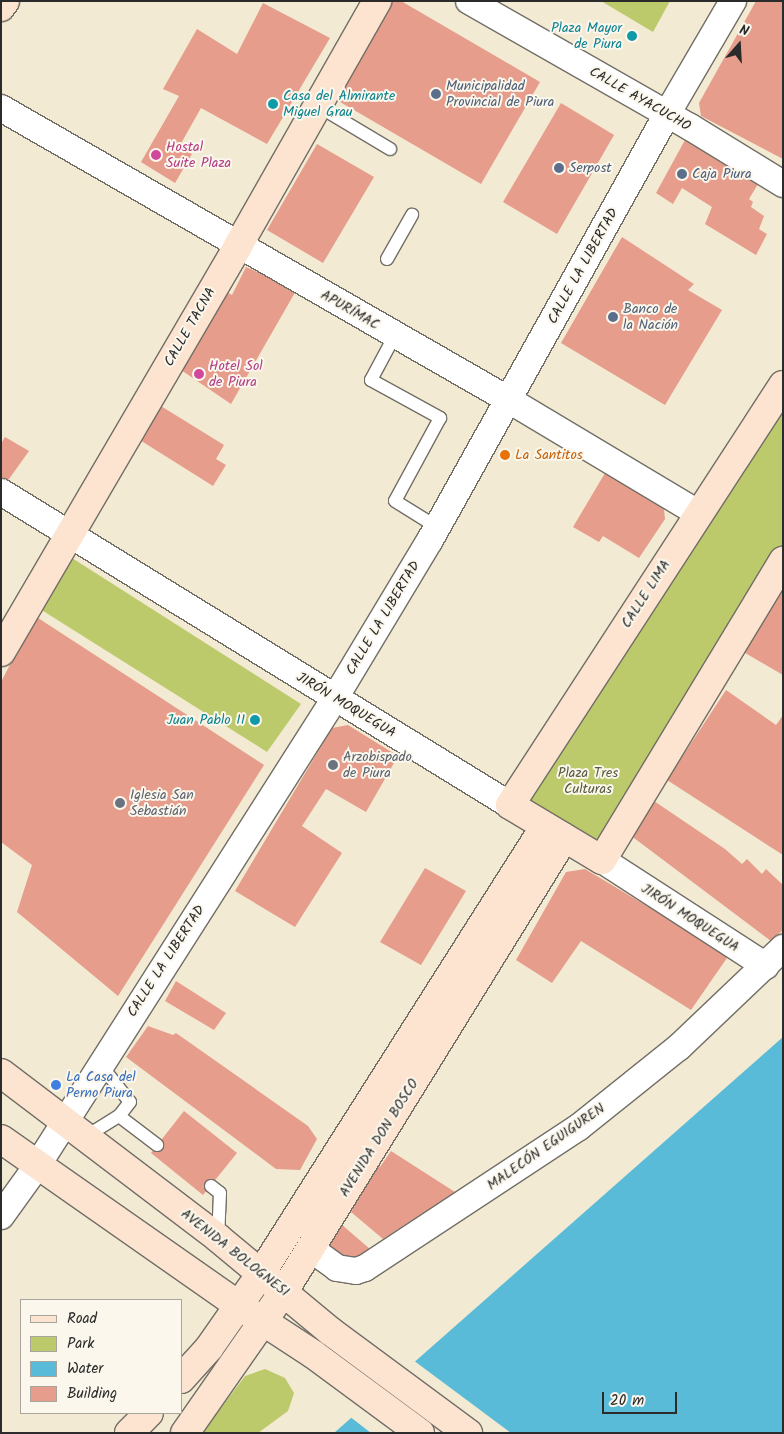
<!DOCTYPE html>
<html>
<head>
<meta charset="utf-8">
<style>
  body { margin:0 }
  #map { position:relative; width:784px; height:1434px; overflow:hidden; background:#f3ead3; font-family:Kalam,sans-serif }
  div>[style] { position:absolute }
  .green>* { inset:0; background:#bcca6c }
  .water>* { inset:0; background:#59bbd7 }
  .pier>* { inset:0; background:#f3ead3 }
  .building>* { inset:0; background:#e69d8b }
  .roads { filter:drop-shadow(1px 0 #716e66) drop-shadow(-1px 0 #716e66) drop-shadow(0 1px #716e66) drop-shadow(0 -1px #716e66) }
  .lane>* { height:12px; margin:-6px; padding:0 6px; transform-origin:6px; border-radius:6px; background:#fff }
  .street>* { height:26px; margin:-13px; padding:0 13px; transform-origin:13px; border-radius:13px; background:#fff }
  .secondary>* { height:28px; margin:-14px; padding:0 14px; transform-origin:14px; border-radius:14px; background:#fde4d1 }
  .dots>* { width:14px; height:14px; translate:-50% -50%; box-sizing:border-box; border:2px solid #fbf7ec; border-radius:50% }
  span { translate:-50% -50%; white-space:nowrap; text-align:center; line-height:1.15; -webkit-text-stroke:4px #fbf7ec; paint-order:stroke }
  .culture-label { font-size:14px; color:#0d838f }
  .right { translate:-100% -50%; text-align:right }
  .left { translate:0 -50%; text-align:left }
  .service-label { font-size:14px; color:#4e5e75 }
  .street-label { font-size:14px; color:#2b2b2b }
  .hotel-label { font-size:14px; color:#b23c85 }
  .food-label { font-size:14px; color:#c56008 }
  .worship-label { font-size:14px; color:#5b616d }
  .park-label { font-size:14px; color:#565b3e }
  .shop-label { font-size:14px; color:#366cbe }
  .frame { position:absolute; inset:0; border:2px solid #2b2b2b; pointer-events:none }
  .legend { position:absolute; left:20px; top:1299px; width:162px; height:115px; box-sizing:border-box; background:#fbf7ec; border:1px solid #a8a59f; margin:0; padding:6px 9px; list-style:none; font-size:15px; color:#2b2b2b }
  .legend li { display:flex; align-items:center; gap:10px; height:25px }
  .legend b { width:25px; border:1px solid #a8a59f }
  .north { position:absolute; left:714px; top:20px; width:50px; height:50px; -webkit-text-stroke:4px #fbf7ec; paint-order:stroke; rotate:19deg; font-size:14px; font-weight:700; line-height:20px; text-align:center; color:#2b2b2b }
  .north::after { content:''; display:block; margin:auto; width:18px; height:22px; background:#2b2b2b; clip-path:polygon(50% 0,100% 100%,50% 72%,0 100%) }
  .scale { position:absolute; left:602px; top:1392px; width:75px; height:22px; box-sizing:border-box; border:2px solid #2b2b2b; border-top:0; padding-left:6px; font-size:15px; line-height:18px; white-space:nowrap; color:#2b2b2b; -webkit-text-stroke:4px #fbf7ec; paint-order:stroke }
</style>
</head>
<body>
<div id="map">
  <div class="green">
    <i style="clip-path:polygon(601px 1px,670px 1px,653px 32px)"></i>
    <i style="clip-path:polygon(783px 385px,783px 561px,602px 860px,510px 805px)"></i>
    <i style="clip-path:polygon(72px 558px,301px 704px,267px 752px,40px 609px)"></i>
    <i style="clip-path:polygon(265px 1369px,285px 1378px,294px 1393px,288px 1411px,258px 1433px,202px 1433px,245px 1376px)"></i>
  </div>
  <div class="water">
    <i style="clip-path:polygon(783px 1037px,783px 1433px,334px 1433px)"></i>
  </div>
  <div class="pier">
    <i style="clip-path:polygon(413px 1360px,511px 1433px,371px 1433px,349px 1416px)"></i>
  </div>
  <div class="building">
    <i style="clip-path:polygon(392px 1px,401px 1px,540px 82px,481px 184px,335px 99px)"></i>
    <i style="clip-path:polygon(756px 1px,783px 1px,783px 159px,701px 116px,699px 103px)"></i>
    <i style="clip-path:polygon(263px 3px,330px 38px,267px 144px,201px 108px,179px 147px,192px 154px,175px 183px,141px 162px,179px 96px,163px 89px,197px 29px,237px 54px)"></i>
    <i style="clip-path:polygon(561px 103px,614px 135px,557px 234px,503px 202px)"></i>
    <i style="clip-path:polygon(685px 140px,758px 184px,749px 199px,753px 202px,751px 207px,764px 216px,759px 229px,767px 234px,756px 255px,705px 224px,712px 207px,682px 188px,673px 204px,656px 193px)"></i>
    <i style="clip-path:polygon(317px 144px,374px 177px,323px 263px,267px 230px)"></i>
    <i style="clip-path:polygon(622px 237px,694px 284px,688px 290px,722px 310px,665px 405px,561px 343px)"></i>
    <i style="clip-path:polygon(246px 267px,262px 274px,266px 267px,297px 289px,231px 404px,181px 370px,223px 290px,232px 295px)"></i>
    <i style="clip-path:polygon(156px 403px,224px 445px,216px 459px,226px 465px,213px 486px,135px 437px)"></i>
    <i style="clip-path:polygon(5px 437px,29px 451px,4px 486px,1px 485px,1px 444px)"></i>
    <i style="clip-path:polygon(608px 468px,663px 501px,665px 519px,639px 558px,603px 536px,599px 542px,573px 527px)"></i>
    <i style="clip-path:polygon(783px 577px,783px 675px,740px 650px)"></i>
    <i style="clip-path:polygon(35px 616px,264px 765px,118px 996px,17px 912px,32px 865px,1px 842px,1px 682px)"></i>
    <i style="clip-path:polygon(726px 690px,776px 725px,783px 715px,783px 855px,667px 780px)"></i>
    <i style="clip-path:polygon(348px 725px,398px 756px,366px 812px,326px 789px,302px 826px,342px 853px,295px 927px,235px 891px,332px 728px)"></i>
    <i style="clip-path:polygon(654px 801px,725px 849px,742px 864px,747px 859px,762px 874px,766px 869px,783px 885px,783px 930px,771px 941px,630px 835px)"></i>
    <i style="clip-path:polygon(425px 868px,466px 891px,421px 965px,380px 942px)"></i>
    <i style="clip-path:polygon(585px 869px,729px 955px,691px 1010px,581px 941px,552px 983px,516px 960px,566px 872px)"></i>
    <i style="clip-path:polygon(176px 981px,226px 1013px,214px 1030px,165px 1001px)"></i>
    <i style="clip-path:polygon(148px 1026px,173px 1035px,176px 1033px,308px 1126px,317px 1139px,300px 1170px,276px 1169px,126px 1057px)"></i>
    <i style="clip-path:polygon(184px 1111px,237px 1153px,203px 1195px,151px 1153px)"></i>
    <i style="clip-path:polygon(391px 1151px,455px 1192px,383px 1239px,351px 1212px,378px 1165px,380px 1167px)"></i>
    <i style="clip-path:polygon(341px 1224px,370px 1249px,355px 1261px,337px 1256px,325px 1245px)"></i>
  </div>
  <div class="roads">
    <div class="lane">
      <i style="left:318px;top:106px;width:84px;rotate:30.8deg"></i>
      <i style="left:387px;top:259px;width:51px;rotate:-60.4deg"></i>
      <i style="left:395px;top:335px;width:51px;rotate:118.1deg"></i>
      <i style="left:371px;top:380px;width:79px;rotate:28.8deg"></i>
      <i style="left:440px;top:418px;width:94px;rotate:118.5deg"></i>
      <i style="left:395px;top:501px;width:49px;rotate:31.8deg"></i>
      <i style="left:100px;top:1064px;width:48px;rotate:51.7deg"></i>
      <i style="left:130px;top:1102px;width:18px;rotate:128deg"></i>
      <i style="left:85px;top:1137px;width:40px;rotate:-32deg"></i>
      <i style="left:119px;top:1116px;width:48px;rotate:37.3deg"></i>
      <i style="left:211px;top:1186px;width:11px;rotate:38deg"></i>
      <i style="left:220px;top:1193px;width:45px;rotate:92.5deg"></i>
    </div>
    <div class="street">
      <i style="left:469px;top:1px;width:254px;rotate:29.7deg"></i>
      <i style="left:690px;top:127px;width:109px;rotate:31.5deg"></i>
      <i style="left:1px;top:108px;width:586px;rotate:29.89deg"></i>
      <i style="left:509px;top:400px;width:220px;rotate:30.9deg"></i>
      <i style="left:1px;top:492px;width:598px;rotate:31.59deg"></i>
      <i style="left:602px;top:860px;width:195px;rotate:32.9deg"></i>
      <i style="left:1px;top:1216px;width:62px;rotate:-54.2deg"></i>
      <i style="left:37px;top:1166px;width:555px;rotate:-57.51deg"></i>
      <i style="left:335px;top:698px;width:184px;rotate:-59deg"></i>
      <i style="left:430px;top:540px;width:487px;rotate:-60.9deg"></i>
      <i style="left:667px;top:114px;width:131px;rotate:-59.7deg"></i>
      <i style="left:311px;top:1249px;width:32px;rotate:36deg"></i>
      <i style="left:337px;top:1268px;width:19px;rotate:9deg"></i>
      <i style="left:356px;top:1271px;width:9px;rotate:-18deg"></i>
      <i style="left:365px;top:1268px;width:256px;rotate:-33.4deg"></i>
      <i style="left:579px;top:1127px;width:128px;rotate:-38.7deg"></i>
      <i style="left:679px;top:1047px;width:144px;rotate:-43.6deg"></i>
    </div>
    <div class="secondary">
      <i style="left:1px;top:7px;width:7px;rotate:-56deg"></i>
      <i style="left:783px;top:385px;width:501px;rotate:123.02deg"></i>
      <i style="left:510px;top:805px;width:107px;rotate:30.9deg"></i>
      <i style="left:602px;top:860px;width:350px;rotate:-58.8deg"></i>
      <i style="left:1px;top:652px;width:470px;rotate:-59.7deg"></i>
      <i style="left:238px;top:246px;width:282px;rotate:-60.4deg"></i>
      <i style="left:1px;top:1073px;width:273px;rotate:37.2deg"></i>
      <i style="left:218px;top:1238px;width:146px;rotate:39.7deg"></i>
      <i style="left:330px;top:1331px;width:172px;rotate:36.5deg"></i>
      <i style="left:1px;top:1139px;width:289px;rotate:35deg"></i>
      <i style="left:238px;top:1305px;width:90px;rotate:33.2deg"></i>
      <i style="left:313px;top:1354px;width:133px;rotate:36.4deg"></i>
      <i style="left:181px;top:1379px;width:42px;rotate:-47.9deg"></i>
      <i style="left:209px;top:1348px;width:93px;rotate:-55.1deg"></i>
      <i style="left:262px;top:1272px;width:528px;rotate:-57.6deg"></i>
      <i style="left:129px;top:1433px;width:28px;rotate:-45deg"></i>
      <i style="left:185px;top:1433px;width:173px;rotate:-55.1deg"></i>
      <i style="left:284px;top:1291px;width:533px;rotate:-58.28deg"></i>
    </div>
  </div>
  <div class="dots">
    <i style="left:632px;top:36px;background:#0f9aa8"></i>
    <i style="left:436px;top:94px;background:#5c6f8a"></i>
    <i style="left:273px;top:104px;background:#0f9aa8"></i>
    <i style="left:156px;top:155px;background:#d1479c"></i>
    <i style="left:559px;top:168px;background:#5c6f8a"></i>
    <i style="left:682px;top:174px;background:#5c6f8a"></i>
    <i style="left:613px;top:317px;background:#5c6f8a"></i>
    <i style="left:199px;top:374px;background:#d1479c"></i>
    <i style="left:505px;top:455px;background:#e8710a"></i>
    <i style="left:255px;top:720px;background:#0f9aa8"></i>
    <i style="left:333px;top:765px;background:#6b7280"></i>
    <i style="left:120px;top:803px;background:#6b7280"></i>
    <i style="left:56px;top:1085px;background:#3f7fe0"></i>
  </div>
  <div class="culture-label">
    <span class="right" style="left:622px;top:36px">Plaza Mayor<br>de Piura</span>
    <span class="left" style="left:283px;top:104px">Casa del Almirante<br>Miguel Grau</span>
    <span class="right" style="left:245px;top:720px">Juan Pablo II</span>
  </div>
  <div class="service-label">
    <span class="left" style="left:446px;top:94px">Municipalidad<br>Provincial de Piura</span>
    <span class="left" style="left:569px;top:168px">Serpost</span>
    <span class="left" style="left:692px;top:174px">Caja Piura</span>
    <span class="left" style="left:623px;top:317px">Banco de<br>la Nación</span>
  </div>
  <div class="street-label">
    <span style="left:640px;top:99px;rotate:30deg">CALLE AYACUCHO</span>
    <span style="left:583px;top:266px;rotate:-61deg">CALLE LA LIBERTAD</span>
    <span style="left:350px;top:310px;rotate:30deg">APURÍMAC</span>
    <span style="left:190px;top:327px;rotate:-60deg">CALLE TACNA</span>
    <span style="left:646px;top:594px;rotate:-57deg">CALLE LIMA</span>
    <span style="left:383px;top:618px;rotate:-59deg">CALLE LA LIBERTAD</span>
    <span style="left:346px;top:705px;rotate:31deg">JIRÓN MOQUEGUA</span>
    <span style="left:690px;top:918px;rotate:33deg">JIRÓN MOQUEGUA</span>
    <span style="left:166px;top:961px;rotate:-57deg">CALLE LA LIBERTAD</span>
    <span style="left:379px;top:1138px;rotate:-58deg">AVENIDA DON BOSCO</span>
    <span style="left:546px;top:1147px;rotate:-35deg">MALECÓN EGUIGUREN</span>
    <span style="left:235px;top:1253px;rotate:38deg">AVENIDA BOLOGNESI</span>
  </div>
  <div class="hotel-label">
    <span class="left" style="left:166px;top:155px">Hostal<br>Suite Plaza</span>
    <span class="left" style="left:209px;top:374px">Hotel Sol<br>de Piura</span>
  </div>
  <div class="food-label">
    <span class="left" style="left:515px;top:455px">La Santitos</span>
  </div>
  <div class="worship-label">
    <span class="left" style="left:343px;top:765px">Arzobispado<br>de Piura</span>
    <span class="left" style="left:130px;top:803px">Iglesia San<br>Sebastián</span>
  </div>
  <div class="park-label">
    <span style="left:588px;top:781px">Plaza Tres<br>Culturas</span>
  </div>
  <div class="shop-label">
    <span class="left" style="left:66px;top:1085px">La Casa del<br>Perno Piura</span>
  </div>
  <div class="frame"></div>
  <ul class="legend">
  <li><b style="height:6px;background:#fde4d1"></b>Road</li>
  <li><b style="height:14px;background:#bcca6c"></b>Park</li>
  <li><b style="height:14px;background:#59bbd7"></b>Water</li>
  <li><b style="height:14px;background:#e69d8b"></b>Building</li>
  </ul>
  <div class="north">N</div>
  <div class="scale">20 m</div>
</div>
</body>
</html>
